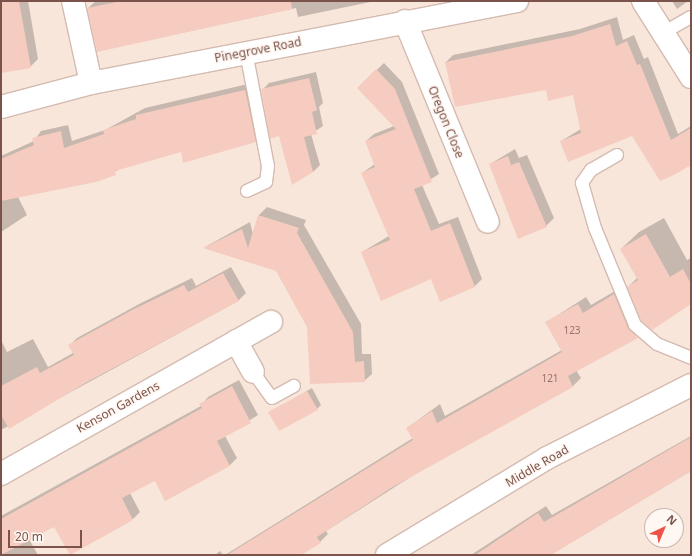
<!DOCTYPE html>
<html>
<head>
<meta charset="utf-8">
<style>
  body { margin:0 }
  #map { position:relative; width:692px; height:556px; overflow:hidden; background:#fef3ea; font-family:"Noto Sans",sans-serif }
  div>[style] { position:absolute }
  .residential>* { inset:0; background:#f8e6da }
  .shadow>* { inset:0; background:#0003 }
  .building>* { inset:0; background:#f5ccbf }
  .roads { filter:drop-shadow(1px 0 #d4bab0) drop-shadow(-1px 0 #d4bab0) drop-shadow(0 1px #d4bab0) drop-shadow(0 -1px #d4bab0) }
  .lane>* { height:12px; margin:-6px; padding:0 6px; transform-origin:6px; border-radius:6px; background:#fff }
  .street>* { height:22px; margin:-11px; padding:0 11px; transform-origin:11px; border-radius:11px; background:#fff }
  .secondary>* { height:22px; margin:-11px; padding:0 11px; transform-origin:11px; border-radius:11px; background:#fff }
  span { translate:-50% -50%; white-space:nowrap; text-align:center; line-height:1.15; -webkit-text-stroke:3px #fff7f2; paint-order:stroke }
  .number-label { font-size:10px; color:#9a7167 }
  .number-label span { -webkit-text-stroke-width:0 }
  .street-label { font-size:12px; color:#7c534a }
  .frame { position:absolute; inset:0; border:2px solid #7c534a; pointer-events:none }
  .north { position:absolute; left:644px; top:508px; width:40px; height:40px; box-sizing:border-box; background:#fff7f2; border:1px solid #cbb5af; border-radius:50%; rotate:44deg; font-size:11px; font-weight:700; line-height:16px; text-align:center; color:#7c534a }
  .north::after { content:''; display:block; margin:auto; width:14px; height:18px; background:#ef5148; clip-path:polygon(50% 0,100% 100%,50% 72%,0 100%) }
  .scale { position:absolute; left:8px; top:530px; width:74px; height:18px; box-sizing:border-box; border:2px solid #7c534a; border-top:0; padding-left:5px; font-size:12px; line-height:14px; white-space:nowrap; color:#7c534a; -webkit-text-stroke:3px #fff7f2; paint-order:stroke }
</style>
</head>
<body>
<div id="map">
  <div class="residential">
    <i style="clip-path:polygon(evenodd,1px 1px,691px 1px,691px 555px,1px 555px,1px 1px,652px 516px,676px 516px,676px 540px,652px 540px,652px 516px)"></i>
  </div>
  <div class="shadow">
    <i style="clip-path:polygon(1px 1px,28px 1px,38px 59px,30px 67px,1px 72px)"></i>
    <i style="clip-path:polygon(96px 1px,375px 1px,298px 17px,296px 8px,98px 51px,88px 8px)"></i>
    <i style="clip-path:polygon(672px 1px,688px 1px,677px 9px)"></i>
    <i style="clip-path:polygon(617px 17px,623px 40px,634px 35px,644px 59px,648px 57px,678px 134px,691px 126px,691px 163px,632px 135px,561px 141px,581px 129px,574px 94px,446px 62px,453px 55px,580px 29px)"></i>
    <i style="clip-path:polygon(384px 63px,402px 82px,439px 174px,422px 185px,439px 224px,458px 217px,482px 279px,475px 286px,441px 300px,432px 278px,362px 252px,389px 236px,362px 173px,375px 164px,366px 141px,374px 134px,394px 126px,358px 88px)"></i>
    <i style="clip-path:polygon(316px 72px,323px 103px,319px 107px,323px 126px,311px 134px,320px 165px,313px 172px,280px 135px,262px 90px,269px 83px)"></i>
    <i style="clip-path:polygon(252px 83px,263px 134px,255px 141px,182px 151px,122px 168px,96px 181px,18px 197px,27px 215px,1px 232px,1px 156px,34px 141px,41px 131px,68px 125px,72px 141px,105px 130px,145px 108px)"></i>
    <i style="clip-path:polygon(515px 149px,519px 158px,527px 155px,554px 218px,546px 226px,490px 164px)"></i>
    <i style="clip-path:polygon(267px 207px,306px 220px,304px 225px,361px 324px,362px 354px,371px 354px,372px 374px,364px 381px,308px 327px,276px 270px,205px 247px,250px 222px,253px 234px,259px 215px)"></i>
    <i style="clip-path:polygon(664px 218px,687px 260px,691px 258px,691px 303px,652px 329px,628px 287px,637px 278px,621px 249px,639px 232px)"></i>
    <i style="clip-path:polygon(231px 267px,246px 293px,238px 301px,1px 430px,1px 340px,7px 352px,33px 339px,48px 367px,73px 353px,70px 345px,77px 338px,141px 303px,192px 278px,196px 286px)"></i>
    <i style="clip-path:polygon(622px 287px,636px 320px,645px 329px,576px 370px,581px 378px,573px 386px,434px 462px,326px 531px,328px 534px,320px 542px,300px 555px,225px 555px,413px 438px,407px 428px,440px 404px,445px 416px,562px 350px,547px 322px,586px 297px,591px 305px)"></i>
    <i style="clip-path:polygon(239px 380px,258px 415px,225px 436px,237px 458px,230px 465px,166px 500px,155px 479px,130px 493px,140px 512px,133px 519px,55px 525px,29px 539px,38px 555px,1px 555px,1px 516px,201px 406px,208px 397px)"></i>
    <i style="clip-path:polygon(312px 388px,321px 405px,317px 409px,270px 413px)"></i>
    <i style="clip-path:polygon(691px 436px,691px 471px,550px 555px,471px 555px,546px 506px,552px 515px)"></i>
    <i style="clip-path:polygon(220px 551px,223px 555px,215px 555px)"></i>
  </div>
  <div class="building">
    <i style="clip-path:polygon(1px 1px,19px 1px,31px 68px,1px 73px)"></i>
    <i style="clip-path:polygon(122px 1px,291px 1px,292px 9px,97px 52px,87px 8px)"></i>
    <i style="clip-path:polygon(610px 24px,616px 46px,627px 41px,637px 65px,640px 64px,671px 140px,691px 128px,691px 165px,674px 175px,660px 181px,632px 136px,568px 162px,560px 141px,581px 133px,573px 95px,548px 101px,546px 90px,455px 107px,445px 62px,572px 36px)"></i>
    <i style="clip-path:polygon(376px 69px,395px 89px,432px 182px,414px 189px,431px 231px,450px 223px,475px 287px,440px 302px,431px 279px,381px 301px,361px 252px,390px 240px,361px 173px,375px 167px,365px 141px,396px 129px,357px 88px)"></i>
    <i style="clip-path:polygon(309px 78px,317px 110px,312px 112px,317px 134px,304px 137px,313px 172px,292px 185px,279px 136px,270px 139px,261px 89px)"></i>
    <i style="clip-path:polygon(245px 90px,256px 142px,183px 163px,181px 152px,115px 171px,116px 175px,96px 182px,1px 201px,1px 159px,34px 145px,32px 138px,61px 131px,64px 148px,104px 134px,103px 130px,136px 119px,136px 115px)"></i>
    <i style="clip-path:polygon(508px 156px,511px 165px,519px 162px,547px 227px,518px 239px,489px 164px)"></i>
    <i style="clip-path:polygon(258px 215px,299px 228px,297px 233px,353px 332px,355px 362px,364px 361px,365px 382px,310px 384px,307px 327px,276px 271px,203px 248px,242px 229px,248px 248px)"></i>
    <i style="clip-path:polygon(646px 234px,670px 277px,683px 269px,691px 284px,691px 304px,652px 330px,641px 320px,627px 287px,638px 280px,620px 249px)"></i>
    <i style="clip-path:polygon(223px 273px,239px 301px,87px 382px,9px 429px,1px 415px,1px 386px,37px 367px,40px 373px,74px 355px,68px 345px,132px 310px,184px 285px,188px 292px)"></i>
    <i style="clip-path:polygon(614px 294px,628px 328px,638px 338px,568px 376px,573px 387px,391px 488px,317px 537px,321px 543px,301px 555px,227px 555px,413px 440px,406px 428px,432px 411px,437px 423px,562px 352px,545px 322px,578px 304px,583px 313px)"></i>
    <i style="clip-path:polygon(232px 386px,251px 423px,217px 441px,230px 466px,165px 501px,155px 481px,122px 498px,133px 520px,70px 555px,54px 527px,1px 555px,1px 519px,202px 408px,199px 404px)"></i>
    <i style="clip-path:polygon(307px 391px,318px 410px,279px 431px,268px 412px)"></i>
    <i style="clip-path:polygon(691px 437px,691px 471px,551px 555px,475px 555px,538px 513px,544px 522px)"></i>
  </div>
  <div class="roads">
    <div class="lane">
      <i style="left:663px;top:33px;width:32px;rotate:-30deg"></i>
      <i style="left:246px;top:52px;width:116px;rotate:79.1deg"></i>
      <i style="left:268px;top:166px;width:16px;rotate:97deg"></i>
      <i style="left:266px;top:182px;width:21px;rotate:155deg"></i>
      <i style="left:617px;top:155px;width:30px;rotate:150deg"></i>
      <i style="left:591px;top:170px;width:16px;rotate:125deg"></i>
      <i style="left:582px;top:183px;width:47px;rotate:73.9deg"></i>
      <i style="left:595px;top:228px;width:105px;rotate:67.6deg"></i>
      <i style="left:635px;top:325px;width:29px;rotate:41deg"></i>
      <i style="left:657px;top:344px;width:37px;rotate:22deg"></i>
      <i style="left:253px;top:372px;width:32px;rotate:54deg"></i>
      <i style="left:272px;top:398px;width:25px;rotate:-29deg"></i>
    </div>
    <div class="street">
      <i style="left:73px;top:1px;width:84px;rotate:77.6deg"></i>
      <i style="left:643px;top:1px;width:90px;rotate:57.7deg"></i>
      <i style="left:405px;top:21px;width:217px;rotate:67.6deg"></i>
      <i style="left:1px;top:107px;width:93px;rotate:-14.9deg"></i>
      <i style="left:91px;top:83px;width:434px;rotate:-10.9deg"></i>
      <i style="left:236px;top:341px;width:35px;rotate:61deg"></i>
      <i style="left:1px;top:474px;width:310px;rotate:-29.4deg"></i>
    </div>
    <div class="secondary">
      <i style="left:387px;top:555px;width:187px;rotate:-31.2deg"></i>
      <i style="left:547px;top:458px;width:161px;rotate:-26.9deg"></i>
    </div>
  </div>
  <div class="number-label">
    <span style="left:572px;top:331px">123</span>
    <span style="left:550px;top:379px">121</span>
  </div>
  <div class="street-label">
    <span style="left:258px;top:50px;rotate:-11deg">Pinegrove Road</span>
    <span style="left:446px;top:122px;rotate:68deg">Oregon Close</span>
    <span style="left:118px;top:407px;rotate:-29deg">Kenson Gardens</span>
    <span style="left:537px;top:466px;rotate:-30deg">Middle Road</span>
  </div>
  <div class="frame"></div>
  <div class="north">N</div>
  <div class="scale">20 m</div>
</div>
</body>
</html>
